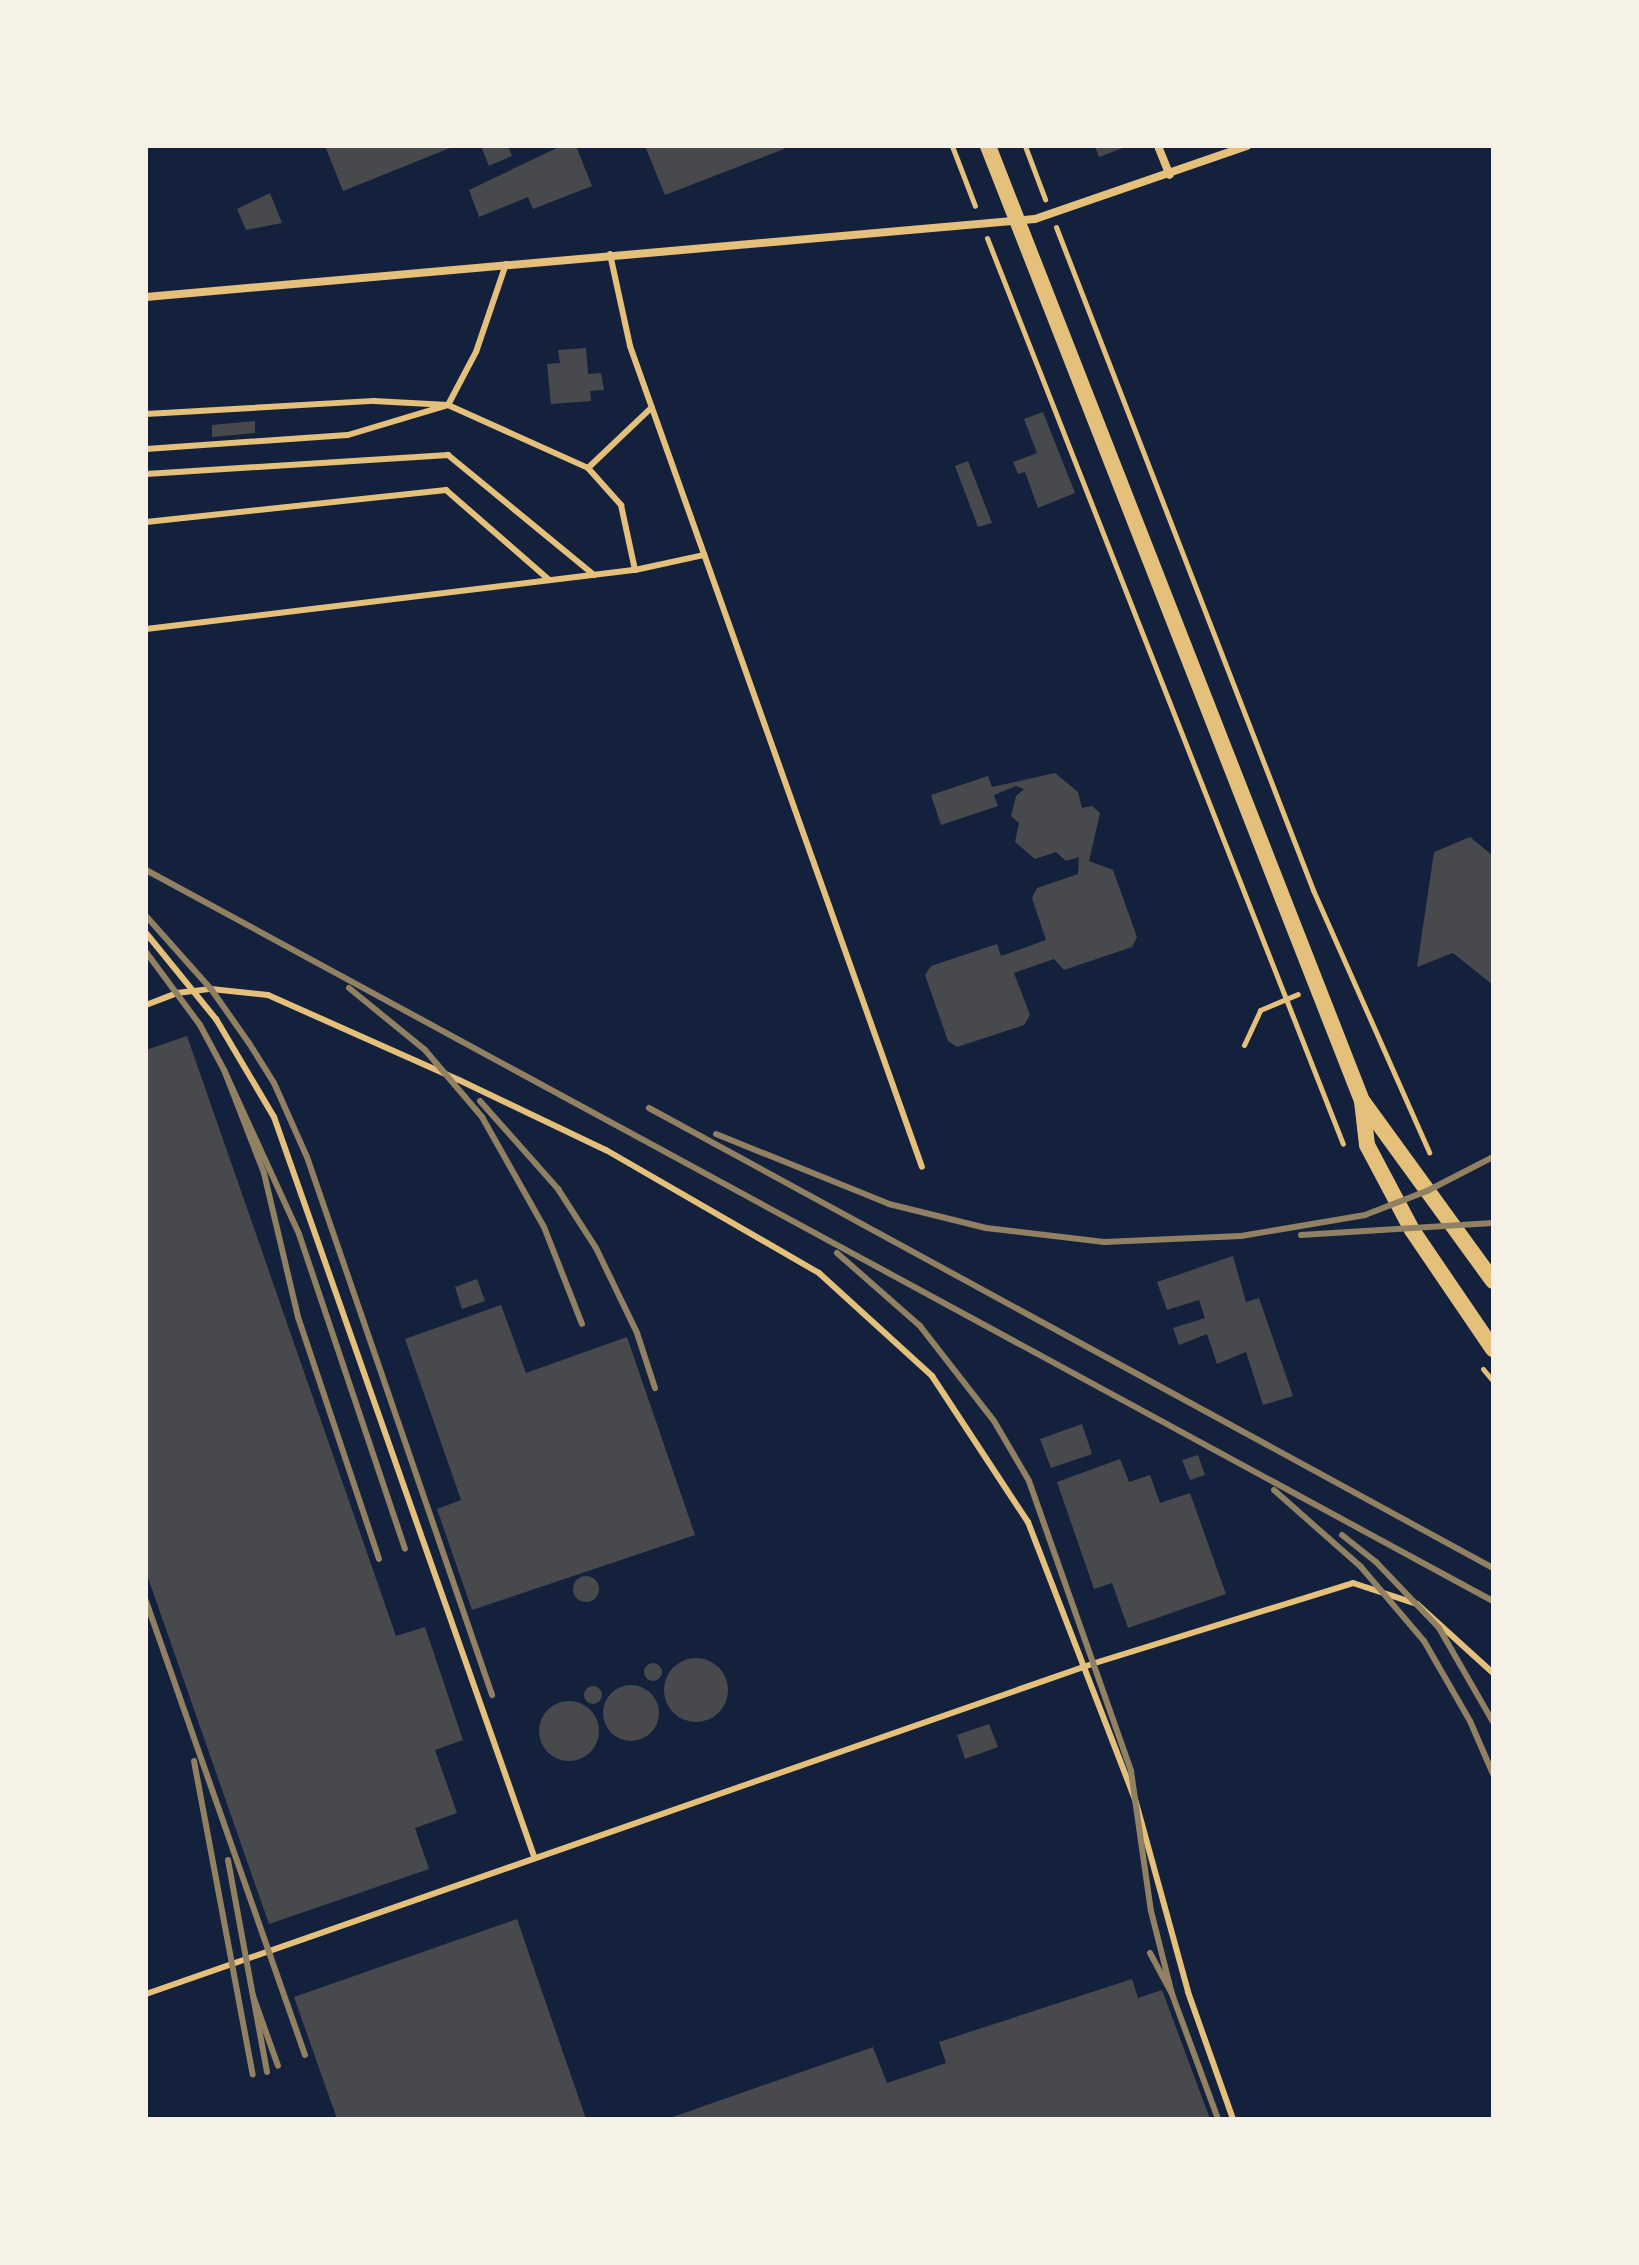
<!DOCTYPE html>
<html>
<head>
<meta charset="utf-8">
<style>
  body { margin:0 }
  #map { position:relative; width:1639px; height:2265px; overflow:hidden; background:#14213d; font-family:"Fira Sans",sans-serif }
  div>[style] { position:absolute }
  .building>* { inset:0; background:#48494c }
  .round { border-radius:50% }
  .path>* { height:5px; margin:-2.5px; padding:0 2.5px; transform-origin:2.5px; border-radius:2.5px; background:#e5c07b }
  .service>* { height:6px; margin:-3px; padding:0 3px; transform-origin:3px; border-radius:3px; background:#e5c07b }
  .minor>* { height:8px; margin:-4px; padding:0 4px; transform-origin:4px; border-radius:4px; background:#e5c07b }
  .secondary>* { height:16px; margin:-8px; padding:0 8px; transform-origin:8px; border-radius:8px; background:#e5c07b }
  .rail>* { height:6px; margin:-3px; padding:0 3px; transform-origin:3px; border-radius:3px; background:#918062 }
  span { translate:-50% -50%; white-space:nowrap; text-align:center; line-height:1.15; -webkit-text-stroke:8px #f6f1e7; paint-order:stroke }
  .frame { position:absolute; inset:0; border:148px solid #f6f1e7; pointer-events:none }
</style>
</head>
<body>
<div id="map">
  <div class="building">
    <i style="clip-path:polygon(325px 146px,455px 146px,343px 191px)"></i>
    <i style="clip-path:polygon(481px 146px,508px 146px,512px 156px,489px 166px)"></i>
    <i style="clip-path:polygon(561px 146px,576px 146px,592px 186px,533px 209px,528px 197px,479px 217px,469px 190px)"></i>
    <i style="clip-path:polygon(645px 146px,783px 146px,784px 149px,665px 195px)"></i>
    <i style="clip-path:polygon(1095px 146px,1128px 146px,1099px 157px)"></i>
    <i style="clip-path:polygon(270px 193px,282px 223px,246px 230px,237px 209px)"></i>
    <i style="clip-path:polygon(586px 348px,588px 374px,601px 373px,604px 390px,590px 391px,591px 401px,551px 404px,547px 364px,560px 363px,558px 350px)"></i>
    <i style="clip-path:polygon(1043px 412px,1075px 493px,1038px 508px,1025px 472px,1018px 474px,1013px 462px,1037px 453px,1024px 419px)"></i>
    <i style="clip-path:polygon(255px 421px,255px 433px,212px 437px,212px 425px)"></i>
    <i style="clip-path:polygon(968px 461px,992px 523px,978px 527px,955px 466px)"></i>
    <i style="clip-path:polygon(1055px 773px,1078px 792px,1082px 808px,1092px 806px,1100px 813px,1089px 861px,1113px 870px,1137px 937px,1132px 947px,1064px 970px,1054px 959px,1014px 973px,1030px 1015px,1024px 1025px,957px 1047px,948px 1041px,925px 975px,931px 966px,997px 944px,1001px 956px,1046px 940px,1032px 898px,1037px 888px,1078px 874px,1079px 857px,1066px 861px,1056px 852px,1035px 859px,1015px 842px,1019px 823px,1011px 816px,1016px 796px,1024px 789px,1016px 786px,994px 795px,998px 806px,941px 825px,931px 795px,988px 776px,992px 787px)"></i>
    <i style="clip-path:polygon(1470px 837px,1493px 856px,1493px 985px,1453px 953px,1417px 967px,1434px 852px)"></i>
    <i style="clip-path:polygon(187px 1036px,396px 1636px,425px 1627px,463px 1740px,435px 1750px,457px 1813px,415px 1828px,429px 1869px,269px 1924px,146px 1572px,146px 1050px)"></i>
    <i style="clip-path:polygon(1233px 1256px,1246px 1302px,1259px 1298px,1293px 1396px,1263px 1405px,1246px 1352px,1217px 1364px,1207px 1334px,1179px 1345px,1173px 1328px,1205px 1318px,1199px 1300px,1167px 1310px,1157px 1282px)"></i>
    <i style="clip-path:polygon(477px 1279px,485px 1301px,462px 1309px,455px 1287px)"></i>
    <i style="clip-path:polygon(501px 1305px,526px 1373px,627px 1337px,695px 1535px,472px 1610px,437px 1509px,461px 1500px,405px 1339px)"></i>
    <i style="clip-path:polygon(1082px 1424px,1092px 1454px,1051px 1468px,1040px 1439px)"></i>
    <i style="clip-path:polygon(1198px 1455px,1205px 1475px,1190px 1480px,1182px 1460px)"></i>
    <i style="clip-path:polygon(1120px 1459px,1129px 1482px,1150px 1475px,1160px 1503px,1190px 1493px,1226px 1594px,1128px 1628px,1112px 1583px,1094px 1589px,1057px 1482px)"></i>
    <i class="round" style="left:573px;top:1576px;width:26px;height:26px"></i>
    <i class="round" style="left:664px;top:1658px;width:64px;height:64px"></i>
    <i class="round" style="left:644px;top:1663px;width:18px;height:18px"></i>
    <i class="round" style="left:603px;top:1685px;width:56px;height:56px"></i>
    <i class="round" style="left:584px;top:1686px;width:18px;height:18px"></i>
    <i class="round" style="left:539px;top:1701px;width:60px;height:60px"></i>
    <i style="clip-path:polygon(989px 1724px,998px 1747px,965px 1759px,957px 1735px)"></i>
    <i style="clip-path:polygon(517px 1919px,586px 2119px,337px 2119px,294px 1997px)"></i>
    <i style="clip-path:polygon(1132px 1979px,1138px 1998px,1162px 1990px,1210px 2119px,667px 2119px,873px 2047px,887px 2083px,946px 2063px,939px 2042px)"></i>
  </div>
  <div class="path">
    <i style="left:952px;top:146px;width:64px;rotate:69deg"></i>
    <i style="left:1025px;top:146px;width:57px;rotate:69.3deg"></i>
    <i style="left:1056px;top:227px;width:711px;rotate:68.81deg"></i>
    <i style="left:1313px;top:890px;width:287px;rotate:66.1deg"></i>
    <i style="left:987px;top:238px;width:973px;rotate:68.55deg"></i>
    <i style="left:1244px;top:1045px;width:38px;rotate:-65deg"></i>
    <i style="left:1260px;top:1010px;width:41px;rotate:-22.8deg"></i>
    <i style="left:1483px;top:1369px;width:16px;rotate:50deg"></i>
  </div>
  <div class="service">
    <i style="left:610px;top:254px;width:94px;rotate:77.7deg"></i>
    <i style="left:630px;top:346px;width:871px;rotate:70.42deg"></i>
    <i style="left:146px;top:414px;width:228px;rotate:-3.3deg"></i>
    <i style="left:374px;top:401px;width:74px;rotate:3.1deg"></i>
    <i style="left:448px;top:405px;width:154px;rotate:24.2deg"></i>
    <i style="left:588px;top:468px;width:50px;rotate:48.3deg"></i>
    <i style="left:621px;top:505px;width:66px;rotate:77.8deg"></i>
    <i style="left:146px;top:449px;width:202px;rotate:-4deg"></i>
    <i style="left:348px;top:435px;width:104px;rotate:-16.7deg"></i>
    <i style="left:448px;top:405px;width:60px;rotate:-62.2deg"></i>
    <i style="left:476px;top:352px;width:93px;rotate:-71.2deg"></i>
    <i style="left:588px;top:468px;width:88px;rotate:-43.6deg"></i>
    <i style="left:146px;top:474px;width:303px;rotate:-3.6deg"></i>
    <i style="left:448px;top:455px;width:189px;rotate:39.4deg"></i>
    <i style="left:146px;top:522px;width:302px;rotate:-6.1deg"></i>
    <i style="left:446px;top:490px;width:137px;rotate:41.1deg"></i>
    <i style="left:146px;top:629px;width:493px;rotate:-6.9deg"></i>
    <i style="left:635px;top:570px;width:71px;rotate:-12.3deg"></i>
    <i style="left:146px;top:933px;width:111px;rotate:50.9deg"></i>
    <i style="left:216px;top:1019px;width:114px;rotate:59.4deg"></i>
    <i style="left:274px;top:1117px;width:783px;rotate:70.62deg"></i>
    <i style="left:146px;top:1005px;width:33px;rotate:-21deg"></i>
    <i style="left:177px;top:993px;width:34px;rotate:-7deg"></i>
    <i style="left:211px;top:989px;width:57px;rotate:6deg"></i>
    <i style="left:268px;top:995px;width:209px;rotate:24deg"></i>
    <i style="left:459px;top:1080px;width:163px;rotate:25.5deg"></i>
    <i style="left:606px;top:1150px;width:246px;rotate:30deg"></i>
    <i style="left:819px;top:1273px;width:153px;rotate:42.3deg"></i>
    <i style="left:932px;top:1376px;width:175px;rotate:56.7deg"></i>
    <i style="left:1028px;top:1522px;width:297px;rotate:68.9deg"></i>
    <i style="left:1135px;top:1799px;width:200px;rotate:74.6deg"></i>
    <i style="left:1188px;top:1992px;width:135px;rotate:70.5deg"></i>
    <i style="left:146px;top:1994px;width:1005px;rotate:-19.23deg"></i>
    <i style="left:1095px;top:1663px;width:270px;rotate:-17.2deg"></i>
    <i style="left:1353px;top:1583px;width:67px;rotate:18.2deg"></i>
    <i style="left:1417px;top:1604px;width:103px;rotate:42.2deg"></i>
  </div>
  <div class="minor">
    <i style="left:1158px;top:146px;width:31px;rotate:68deg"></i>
    <i style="left:146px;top:297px;width:892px;rotate:-5.01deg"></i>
    <i style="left:1035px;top:219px;width:224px;rotate:-19deg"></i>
  </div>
  <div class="secondary">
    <i style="left:988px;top:146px;width:1026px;rotate:68.61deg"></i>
    <i style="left:1362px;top:1101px;width:44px;rotate:83.5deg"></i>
    <i style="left:1367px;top:1145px;width:96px;rotate:62.1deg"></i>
    <i style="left:1412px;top:1230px;width:144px;rotate:55.8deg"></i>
    <i style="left:1363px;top:1102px;width:221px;rotate:54deg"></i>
  </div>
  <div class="rail">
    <i style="left:146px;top:870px;width:1533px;rotate:28.49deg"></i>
    <i style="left:146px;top:916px;width:98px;rotate:48.3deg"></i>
    <i style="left:211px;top:989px;width:66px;rotate:54.9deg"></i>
    <i style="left:249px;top:1043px;width:47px;rotate:58deg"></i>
    <i style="left:274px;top:1083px;width:81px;rotate:66deg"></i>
    <i style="left:307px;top:1157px;width:569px;rotate:71.02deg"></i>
    <i style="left:146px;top:952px;width:91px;rotate:53.5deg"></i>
    <i style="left:200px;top:1025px;width:51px;rotate:61.9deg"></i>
    <i style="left:349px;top:988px;width:98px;rotate:39.2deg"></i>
    <i style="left:425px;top:1050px;width:88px;rotate:49.6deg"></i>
    <i style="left:482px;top:1117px;width:126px;rotate:60.6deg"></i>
    <i style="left:544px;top:1227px;width:104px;rotate:68.6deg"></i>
    <i style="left:480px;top:1101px;width:118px;rotate:48.4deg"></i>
    <i style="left:558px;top:1189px;width:70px;rotate:57.2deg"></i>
    <i style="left:596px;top:1248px;width:94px;rotate:64.2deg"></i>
    <i style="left:637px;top:1333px;width:58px;rotate:71.9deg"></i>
    <i style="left:649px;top:1108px;width:961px;rotate:28.59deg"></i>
    <i style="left:716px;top:1134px;width:187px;rotate:22deg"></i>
    <i style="left:889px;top:1204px;width:100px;rotate:13.9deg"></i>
    <i style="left:986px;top:1228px;width:119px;rotate:6.8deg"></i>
    <i style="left:1104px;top:1242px;width:137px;rotate:-2.5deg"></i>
    <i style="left:1241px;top:1236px;width:126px;rotate:-9.6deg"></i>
    <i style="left:1365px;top:1215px;width:66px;rotate:-21.2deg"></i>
    <i style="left:1427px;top:1191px;width:74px;rotate:-27.3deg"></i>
    <i style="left:1301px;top:1235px;width:192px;rotate:-3.6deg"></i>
    <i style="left:837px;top:1253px;width:111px;rotate:41.3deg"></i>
    <i style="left:920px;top:1326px;width:120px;rotate:52.1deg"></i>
    <i style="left:994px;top:1421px;width:69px;rotate:59.7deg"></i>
    <i style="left:1029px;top:1481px;width:307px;rotate:70.6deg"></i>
    <i style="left:1131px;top:1771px;width:141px;rotate:81.9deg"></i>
    <i style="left:1151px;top:1911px;width:86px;rotate:75.8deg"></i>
    <i style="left:1274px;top:1490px;width:116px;rotate:41.5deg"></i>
    <i style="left:1361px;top:1567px;width:97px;rotate:49.6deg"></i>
    <i style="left:1424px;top:1641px;width:92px;rotate:60.1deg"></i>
    <i style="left:1470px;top:1721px;width:58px;rotate:66.5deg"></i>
    <i style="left:1342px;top:1535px;width:43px;rotate:38.5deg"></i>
    <i style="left:1376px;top:1562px;width:91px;rotate:46.3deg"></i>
    <i style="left:1439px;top:1628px;width:108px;rotate:60.1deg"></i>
    <i style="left:379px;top:1559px;width:255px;rotate:-108.5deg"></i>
    <i style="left:298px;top:1317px;width:148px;rotate:-103.3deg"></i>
    <i style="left:264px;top:1173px;width:110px;rotate:-111.2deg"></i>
    <i style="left:224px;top:1070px;width:180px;rotate:65.4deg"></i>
    <i style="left:299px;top:1234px;width:332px;rotate:71.4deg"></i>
    <i style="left:146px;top:1601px;width:481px;rotate:70.7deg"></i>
    <i style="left:194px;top:1761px;width:319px;rotate:79.4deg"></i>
    <i style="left:228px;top:1860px;width:138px;rotate:79.6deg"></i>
    <i style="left:1150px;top:1953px;width:47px;rotate:61.8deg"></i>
    <i style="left:1172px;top:1994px;width:133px;rotate:69.8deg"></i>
    <i style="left:267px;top:2072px;width:77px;rotate:-100.4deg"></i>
    <i style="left:253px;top:1996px;width:74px;rotate:70.3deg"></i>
  </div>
  <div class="frame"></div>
</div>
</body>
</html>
